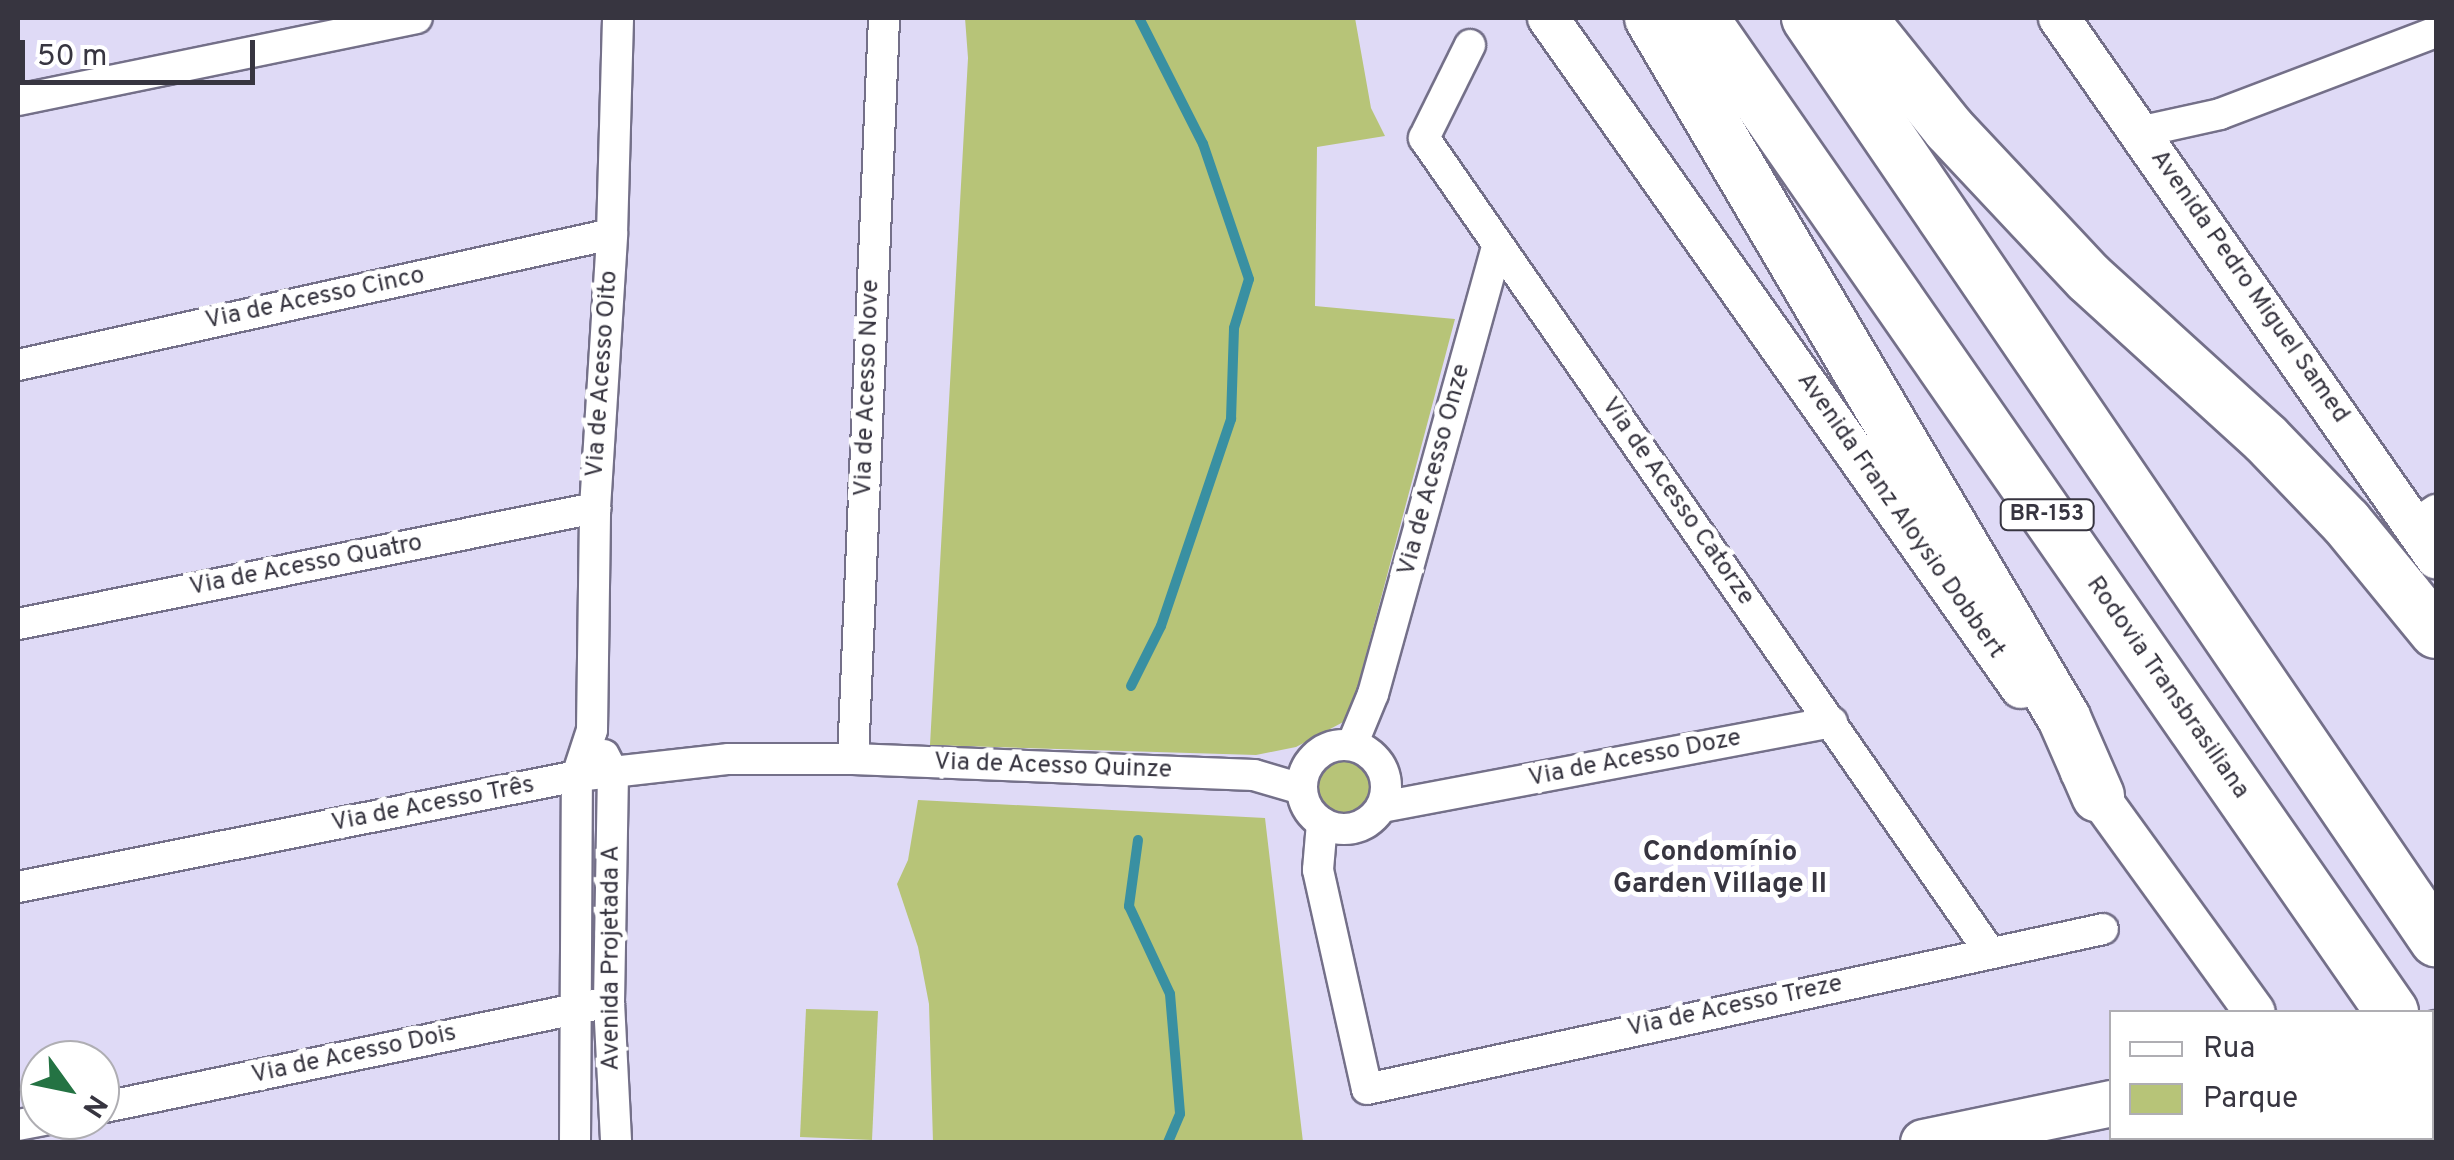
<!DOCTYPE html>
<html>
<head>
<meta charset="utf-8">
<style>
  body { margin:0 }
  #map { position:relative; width:2454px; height:1160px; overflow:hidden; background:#dfdaf6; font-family:Overpass,sans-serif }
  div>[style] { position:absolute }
  .green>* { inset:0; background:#b7c478 }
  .round { border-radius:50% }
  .stream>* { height:10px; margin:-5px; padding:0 5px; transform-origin:5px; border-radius:5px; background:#3990a2 }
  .roads { filter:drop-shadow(2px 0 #747089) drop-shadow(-2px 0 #747089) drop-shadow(0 2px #747089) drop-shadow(0 -2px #747089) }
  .minor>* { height:30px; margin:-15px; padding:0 15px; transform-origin:15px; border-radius:15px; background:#fff }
  .minor>.ring { margin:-15px; padding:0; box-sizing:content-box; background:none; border:30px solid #fff; border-radius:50% }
  .secondary>* { height:40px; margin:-20px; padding:0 20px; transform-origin:20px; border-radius:20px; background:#fff }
  .primary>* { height:45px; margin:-22.5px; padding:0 22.5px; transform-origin:22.5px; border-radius:22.5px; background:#fff }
  .motorway>* { height:52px; margin:-26px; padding:0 26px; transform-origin:26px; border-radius:26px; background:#fff }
  .bridges { filter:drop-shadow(2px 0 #747089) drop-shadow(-2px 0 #747089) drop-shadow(0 2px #747089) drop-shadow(0 -2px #747089) }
  .primary-bridge>* { height:45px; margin:-22.5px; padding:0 22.5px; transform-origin:22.5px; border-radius:22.5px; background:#fff }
  span { translate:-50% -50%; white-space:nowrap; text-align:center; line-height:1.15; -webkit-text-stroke:10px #fff; paint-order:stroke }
  .shield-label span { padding:2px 8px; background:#fff; border:2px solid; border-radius:8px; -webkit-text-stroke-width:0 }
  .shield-label { font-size:22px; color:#373540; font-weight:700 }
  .street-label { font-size:25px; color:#373540 }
  .neighbourhood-label { font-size:28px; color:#373540; font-weight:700 }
  .frame { position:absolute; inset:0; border:20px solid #373540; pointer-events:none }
  .legend { position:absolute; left:2109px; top:1010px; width:325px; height:130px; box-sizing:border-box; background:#fff; border:2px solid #afaeb3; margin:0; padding:12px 18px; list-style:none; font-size:30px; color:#373540 }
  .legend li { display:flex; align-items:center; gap:20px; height:50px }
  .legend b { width:50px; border:2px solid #afaeb3 }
  .north { position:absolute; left:20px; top:1040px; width:100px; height:100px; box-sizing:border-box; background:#fff; border:2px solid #afaeb3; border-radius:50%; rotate:123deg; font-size:28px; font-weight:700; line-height:40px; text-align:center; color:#373540 }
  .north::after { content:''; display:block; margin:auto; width:35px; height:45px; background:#247343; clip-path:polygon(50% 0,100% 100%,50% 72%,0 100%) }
  .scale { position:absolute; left:20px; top:40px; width:235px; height:45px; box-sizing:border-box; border:5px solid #373540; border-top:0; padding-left:12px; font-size:30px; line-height:35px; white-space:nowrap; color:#373540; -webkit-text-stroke:8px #fff; paint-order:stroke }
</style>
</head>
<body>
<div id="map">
  <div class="green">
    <i style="clip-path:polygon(965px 18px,1355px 18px,1371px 108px,1385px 136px,1317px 147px,1315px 306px,1455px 319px,1349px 719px,1296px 747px,1256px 755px,930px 745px,968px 58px)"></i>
    <i class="round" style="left:1314px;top:758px;width:58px;height:58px"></i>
    <i style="clip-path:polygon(918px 800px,1265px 818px,1303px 1142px,933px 1142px,929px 1004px,918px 947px,897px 884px,908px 860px)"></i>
    <i style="clip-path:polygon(806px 1009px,878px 1011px,872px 1140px,800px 1137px)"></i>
  </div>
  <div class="stream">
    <i style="left:1131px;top:686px;width:67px;rotate:-63.4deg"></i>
    <i style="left:1161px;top:626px;width:219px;rotate:-71.3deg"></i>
    <i style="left:1231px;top:419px;width:91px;rotate:-88.1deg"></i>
    <i style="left:1234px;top:328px;width:51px;rotate:-73deg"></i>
    <i style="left:1249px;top:279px;width:143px;rotate:-108.8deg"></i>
    <i style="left:1203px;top:144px;width:141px;rotate:-116.9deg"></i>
    <i style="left:1138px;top:840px;width:67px;rotate:97.8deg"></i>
    <i style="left:1129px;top:906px;width:97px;rotate:65deg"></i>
    <i style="left:1170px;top:994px;width:120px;rotate:85.2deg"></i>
    <i style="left:1180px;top:1114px;width:30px;rotate:113deg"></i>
  </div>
  <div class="roads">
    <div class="minor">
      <i style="left:1470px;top:45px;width:104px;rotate:116.3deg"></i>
      <i style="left:1424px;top:138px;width:990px;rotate:55.2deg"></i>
      <i style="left:18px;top:100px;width:407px;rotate:-11.6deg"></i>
      <i style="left:2139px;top:132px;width:83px;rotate:-12.5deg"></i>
      <i style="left:2220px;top:114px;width:231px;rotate:-20.8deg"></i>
      <i style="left:18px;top:365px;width:608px;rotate:-12.44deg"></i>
      <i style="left:2415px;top:524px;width:25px;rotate:-34deg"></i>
      <i style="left:18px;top:624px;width:589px;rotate:-11.37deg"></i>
      <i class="ring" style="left:1302px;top:745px;width:54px;height:54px"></i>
      <i style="left:1352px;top:745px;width:55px;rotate:-67.6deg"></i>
      <i style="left:1373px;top:694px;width:464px;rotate:-74.5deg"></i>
      <i style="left:604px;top:755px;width:20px;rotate:63deg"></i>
      <i style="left:613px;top:773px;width:229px;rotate:91deg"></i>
      <i style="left:609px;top:1002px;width:140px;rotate:87.1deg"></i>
      <i style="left:853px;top:759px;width:742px;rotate:-87.6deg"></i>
      <i style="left:1382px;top:807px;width:458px;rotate:-10.7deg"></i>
      <i style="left:1322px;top:823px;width:47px;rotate:94.9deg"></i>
      <i style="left:1318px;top:870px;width:224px;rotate:77.4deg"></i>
      <i style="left:1367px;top:1089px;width:753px;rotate:-12.26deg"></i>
      <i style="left:18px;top:887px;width:570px;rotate:-11.23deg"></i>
      <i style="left:577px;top:776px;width:153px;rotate:-6.4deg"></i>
      <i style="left:729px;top:759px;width:124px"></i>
      <i style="left:853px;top:759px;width:401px;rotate:2.3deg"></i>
      <i style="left:1254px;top:775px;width:50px;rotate:16.3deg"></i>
      <i style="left:100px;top:1108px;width:520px;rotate:-11.76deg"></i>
      <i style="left:18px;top:1125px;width:26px;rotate:-11deg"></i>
      <i style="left:575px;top:1142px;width:366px;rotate:-89.7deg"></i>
      <i style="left:577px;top:776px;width:48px;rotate:-71.9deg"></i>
      <i style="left:592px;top:730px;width:222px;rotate:-89.2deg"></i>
      <i style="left:595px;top:508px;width:275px;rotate:-86.4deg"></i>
      <i style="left:612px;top:234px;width:216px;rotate:-88.4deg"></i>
    </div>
    <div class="secondary">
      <i style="left:1548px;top:18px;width:820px;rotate:54.78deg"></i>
      <i style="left:2059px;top:18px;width:659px;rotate:55.08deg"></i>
      <i style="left:2081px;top:772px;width:296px;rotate:54.1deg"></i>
      <i style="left:2164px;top:1142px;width:7px;rotate:-34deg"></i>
    </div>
    <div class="primary">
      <i style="left:2432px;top:1034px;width:4px;rotate:-14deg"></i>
      <i style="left:1923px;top:1142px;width:193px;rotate:-11.7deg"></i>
      <i style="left:2223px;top:1142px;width:10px;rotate:-24deg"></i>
      <i style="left:2304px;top:1142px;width:6px;rotate:-45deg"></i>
    </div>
    <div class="motorway">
      <i style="left:1651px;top:18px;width:813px;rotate:59.46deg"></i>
      <i style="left:2064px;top:718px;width:85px;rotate:66.4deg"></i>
      <i style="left:1702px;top:18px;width:1210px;rotate:55.23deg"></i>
      <i style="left:1808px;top:18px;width:1116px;rotate:55.74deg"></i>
      <i style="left:1860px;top:18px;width:142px;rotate:51.3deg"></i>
      <i style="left:1949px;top:129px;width:204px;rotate:46.8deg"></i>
      <i style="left:2089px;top:278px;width:239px;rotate:42.3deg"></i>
      <i style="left:2266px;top:439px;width:115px;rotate:46.1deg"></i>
      <i style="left:2346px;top:522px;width:142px;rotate:50.7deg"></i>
    </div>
  </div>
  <div class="bridges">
    <div class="primary-bridge">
      <i style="left:2432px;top:1076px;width:4px;rotate:-27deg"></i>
    </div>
  </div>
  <div class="shield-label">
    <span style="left:2047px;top:515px">BR-153</span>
  </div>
  <div class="street-label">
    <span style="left:2249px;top:287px;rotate:55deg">Avenida Pedro Miguel Samed</span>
    <span style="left:315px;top:299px;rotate:-12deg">Via de Acesso Cinco</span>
    <span style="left:603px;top:374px;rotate:-86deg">Via de Acesso Oito</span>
    <span style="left:868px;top:388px;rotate:-88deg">Via de Acesso Nove</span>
    <span style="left:1435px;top:470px;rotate:-75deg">Via de Acesso Onze</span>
    <span style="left:1677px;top:502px;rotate:55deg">Via de Acesso Catorze</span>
    <span style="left:1900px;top:516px;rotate:55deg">Avenida Franz Aloysio Dobbert</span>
    <span style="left:306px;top:566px;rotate:-11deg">Via de Acesso Quatro</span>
    <span style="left:2167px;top:688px;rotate:55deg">Rodovia Transbrasiliana</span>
    <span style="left:1635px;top:759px;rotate:-11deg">Via de Acesso Doze</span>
    <span style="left:1053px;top:767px;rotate:2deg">Via de Acesso Quinze</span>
    <span style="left:433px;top:805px;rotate:-11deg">Via de Acesso Três</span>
    <span style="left:612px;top:958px;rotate:-90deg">Avenida Projetada A</span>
    <span style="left:1735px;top:1007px;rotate:-12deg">Via de Acesso Treze</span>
    <span style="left:354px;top:1055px;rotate:-12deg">Via de Acesso Dois</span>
  </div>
  <div class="neighbourhood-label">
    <span style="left:1720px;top:869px">Condomínio<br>Garden Village II</span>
  </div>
  <div class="frame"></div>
  <ul class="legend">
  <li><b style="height:12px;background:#fff"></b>Rua</li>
  <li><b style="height:28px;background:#b7c478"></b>Parque</li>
  </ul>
  <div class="north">N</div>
  <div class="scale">50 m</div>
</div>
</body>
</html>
